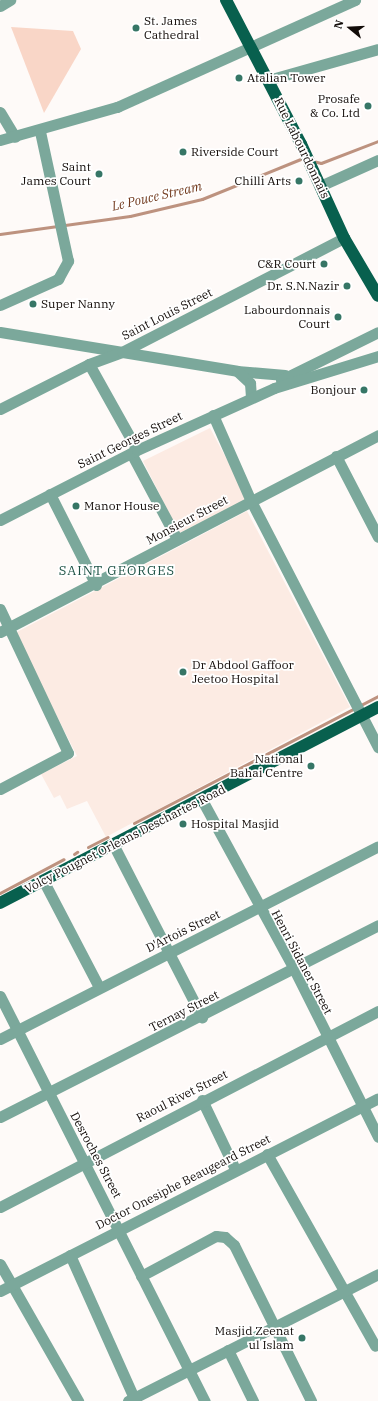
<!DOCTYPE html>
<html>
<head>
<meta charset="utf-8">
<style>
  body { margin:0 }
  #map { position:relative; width:378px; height:1401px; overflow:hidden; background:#fefaf8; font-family:"IBM Plex Serif",serif }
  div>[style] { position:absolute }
  .built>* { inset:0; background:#fcebe3 }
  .green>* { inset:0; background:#f9d6c7 }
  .stream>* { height:3px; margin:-1.5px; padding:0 1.5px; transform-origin:1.5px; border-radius:1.5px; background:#bd927f }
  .minor>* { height:11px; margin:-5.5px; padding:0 5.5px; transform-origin:5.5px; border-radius:5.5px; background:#7ba89b }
  .major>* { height:12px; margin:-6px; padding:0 6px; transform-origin:6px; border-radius:6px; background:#08604e }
  .dots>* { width:11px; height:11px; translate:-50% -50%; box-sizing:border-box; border:2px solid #fff; border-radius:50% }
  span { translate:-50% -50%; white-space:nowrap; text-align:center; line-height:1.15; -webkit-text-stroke:3.5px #fff; paint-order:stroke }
  .poi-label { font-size:12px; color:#130c09 }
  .left { translate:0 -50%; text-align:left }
  .right { translate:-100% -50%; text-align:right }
  .street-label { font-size:12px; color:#130c09 }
  .water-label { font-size:13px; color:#733b1f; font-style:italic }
  .neighbourhood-label { font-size:13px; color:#1d5245; letter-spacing:1px }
  .north { position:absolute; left:330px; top:8px; width:40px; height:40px; -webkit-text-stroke:3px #fff; paint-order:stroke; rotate:288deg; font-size:11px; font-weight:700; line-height:16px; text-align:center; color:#130c09 }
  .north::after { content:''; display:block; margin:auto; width:14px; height:18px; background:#130c09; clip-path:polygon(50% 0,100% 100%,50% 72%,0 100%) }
</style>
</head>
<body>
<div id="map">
  <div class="built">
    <i style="clip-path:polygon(210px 428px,248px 499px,179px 533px,143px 461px)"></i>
    <i style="clip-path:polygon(247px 511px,350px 707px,106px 837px,87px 801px,67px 809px,60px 795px,54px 798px,41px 774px,77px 756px,15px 633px)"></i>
  </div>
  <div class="green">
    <i style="clip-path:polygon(11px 27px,73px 31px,81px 49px,44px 113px)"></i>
  </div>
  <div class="stream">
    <i style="left:313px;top:161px;width:8px;rotate:14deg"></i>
    <i style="left:321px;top:163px;width:61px;rotate:-21.1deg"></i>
    <i style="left:0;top:234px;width:131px;rotate:-7.9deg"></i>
    <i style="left:130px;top:216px;width:74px;rotate:-13.3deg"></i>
    <i style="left:202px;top:199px;width:109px;rotate:-22.1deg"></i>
    <i style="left:134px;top:823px;width:275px;rotate:-27.5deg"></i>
    <i style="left:88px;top:847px;width:22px;rotate:-27deg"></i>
    <i style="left:74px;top:854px;width:4px;rotate:-34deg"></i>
    <i style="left:0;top:893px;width:72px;rotate:-28deg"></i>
  </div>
  <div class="minor">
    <i style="left:0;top:6px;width:12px;rotate:-31deg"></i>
    <i style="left:268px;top:80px;width:114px;rotate:-15.7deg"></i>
    <i style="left:0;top:112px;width:29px;rotate:59deg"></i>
    <i style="left:0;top:140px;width:122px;rotate:-15.8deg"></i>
    <i style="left:117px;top:107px;width:261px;rotate:-24.2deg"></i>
    <i style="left:320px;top:186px;width:64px;rotate:-24.1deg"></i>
    <i style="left:0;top:305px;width:64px;rotate:-24.1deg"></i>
    <i style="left:58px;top:279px;width:21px;rotate:-61deg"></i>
    <i style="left:68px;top:261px;width:133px;rotate:-102.2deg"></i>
    <i style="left:0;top:332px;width:240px;rotate:9.3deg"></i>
    <i style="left:237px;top:371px;width:48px;rotate:4.8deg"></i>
    <i style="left:89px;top:364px;width:98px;rotate:60.8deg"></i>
    <i style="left:237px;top:371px;width:18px;rotate:43deg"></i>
    <i style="left:250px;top:383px;width:15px;rotate:86deg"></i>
    <i style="left:281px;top:380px;width:108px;rotate:-26.3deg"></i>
    <i style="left:0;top:409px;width:100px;rotate:-26.8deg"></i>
    <i style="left:89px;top:364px;width:35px;rotate:-20deg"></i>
    <i style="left:122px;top:352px;width:250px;rotate:-27.2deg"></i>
    <i style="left:213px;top:415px;width:94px;rotate:66.2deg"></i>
    <i style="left:251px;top:501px;width:277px;rotate:62.7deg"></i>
    <i style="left:131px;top:453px;width:98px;rotate:61.9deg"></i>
    <i style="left:336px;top:456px;width:91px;rotate:62.6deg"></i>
    <i style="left:50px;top:494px;width:102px;rotate:63.2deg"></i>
    <i style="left:0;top:520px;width:154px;rotate:-27.1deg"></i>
    <i style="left:137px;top:450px;width:150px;rotate:-24.3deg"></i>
    <i style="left:274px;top:388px;width:109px;rotate:-17.1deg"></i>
    <i style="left:0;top:609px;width:159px;rotate:64.7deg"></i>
    <i style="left:68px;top:753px;width:77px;rotate:152.1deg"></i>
    <i style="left:0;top:632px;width:426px;rotate:-27.5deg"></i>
    <i style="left:202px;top:800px;width:190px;rotate:61.4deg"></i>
    <i style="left:293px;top:967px;width:190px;rotate:63.4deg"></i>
    <i style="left:113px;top:844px;width:195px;rotate:62.8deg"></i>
    <i style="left:43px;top:880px;width:121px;rotate:62.4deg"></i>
    <i style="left:0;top:996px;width:454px;rotate:63.2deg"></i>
    <i style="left:0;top:1039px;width:424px;rotate:-27deg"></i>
    <i style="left:202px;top:1100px;width:76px;rotate:64.4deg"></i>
    <i style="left:0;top:1117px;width:424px;rotate:-26.9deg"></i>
    <i style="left:267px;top:1154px;width:220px;rotate:60.6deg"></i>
    <i style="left:0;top:1207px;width:426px;rotate:-27.4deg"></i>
    <i style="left:70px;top:1255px;width:157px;rotate:65.9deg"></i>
    <i style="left:0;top:1264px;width:158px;rotate:60.3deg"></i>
    <i style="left:141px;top:1276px;width:85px;rotate:-28.1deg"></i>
    <i style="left:216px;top:1236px;width:9px;rotate:6deg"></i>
    <i style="left:225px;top:1237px;width:12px;rotate:42deg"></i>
    <i style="left:234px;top:1245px;width:174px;rotate:63.7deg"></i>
    <i style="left:0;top:1291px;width:424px;rotate:-27deg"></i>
    <i style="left:228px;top:1350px;width:57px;rotate:63.9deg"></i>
    <i style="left:128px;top:1401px;width:280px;rotate:-26.9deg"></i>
  </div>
  <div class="major">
    <i style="left:226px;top:0;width:162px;rotate:62.5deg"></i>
    <i style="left:301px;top:144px;width:103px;rotate:65.4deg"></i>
    <i style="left:344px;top:238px;width:67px;rotate:59.6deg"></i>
    <i style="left:0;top:903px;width:426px;rotate:-27.4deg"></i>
  </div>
  <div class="dots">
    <i style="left:136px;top:28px;background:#367666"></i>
    <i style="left:239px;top:78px;background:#367666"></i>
    <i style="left:368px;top:106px;background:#367666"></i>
    <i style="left:183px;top:152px;background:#367666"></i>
    <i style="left:99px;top:174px;background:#367666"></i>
    <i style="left:299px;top:181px;background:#367666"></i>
    <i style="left:324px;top:264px;background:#367666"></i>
    <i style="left:347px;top:286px;background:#367666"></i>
    <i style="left:33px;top:304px;background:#367666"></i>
    <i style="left:338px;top:317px;background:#367666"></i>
    <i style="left:364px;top:390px;background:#367666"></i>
    <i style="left:76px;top:506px;background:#367666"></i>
    <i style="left:183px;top:672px;background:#367666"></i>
    <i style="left:311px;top:766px;background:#367666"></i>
    <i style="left:183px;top:824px;background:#367666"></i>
    <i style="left:302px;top:1338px;background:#367666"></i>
  </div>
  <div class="poi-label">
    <span class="left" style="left:144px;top:28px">St. James<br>Cathedral</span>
    <span class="left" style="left:247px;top:78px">Atalian Tower</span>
    <span class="right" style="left:360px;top:106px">Prosafe<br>&amp; Co. Ltd</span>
    <span class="left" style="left:191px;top:152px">Riverside Court</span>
    <span class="right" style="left:91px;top:174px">Saint<br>James Court</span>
    <span class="right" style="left:291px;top:181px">Chilli Arts</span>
    <span class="right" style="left:316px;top:264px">C&amp;R Court</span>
    <span class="right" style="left:339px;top:286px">Dr. S.N.Nazir</span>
    <span class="left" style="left:41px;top:304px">Super Nanny</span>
    <span class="right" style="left:330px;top:317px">Labourdonnais<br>Court</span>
    <span class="right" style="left:356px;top:390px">Bonjour</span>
    <span class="left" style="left:84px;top:506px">Manor House</span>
    <span class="left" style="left:192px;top:672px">Dr Abdool Gaffoor<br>Jeetoo Hospital</span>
    <span class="right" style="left:303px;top:766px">National<br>Bahai Centre</span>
    <span class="left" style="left:191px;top:824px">Hospital Masjid</span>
    <span class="right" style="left:294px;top:1338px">Masjid Zeenat<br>ul Islam</span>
  </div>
  <div class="street-label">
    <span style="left:302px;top:148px;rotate:64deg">Rue Labourdonnais</span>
    <span style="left:167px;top:314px;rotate:-27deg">Saint Louis Street</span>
    <span style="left:130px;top:440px;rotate:-26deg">Saint Georges Street</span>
    <span style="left:187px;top:520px;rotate:-28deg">Monsieur Street</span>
    <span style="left:125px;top:839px;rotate:-27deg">Volcy Pougnet Orleans Deschartes Road</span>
    <span style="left:183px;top:931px;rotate:-26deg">D'Artois Street</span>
    <span style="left:302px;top:962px;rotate:62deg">Henri Sidaner Street</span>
    <span style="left:184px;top:1011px;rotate:-27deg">Ternay Street</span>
    <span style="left:182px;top:1096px;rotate:-27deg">Raoul Rivet Street</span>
    <span style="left:96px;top:1155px;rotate:62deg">Desroches Street</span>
    <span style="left:183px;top:1182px;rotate:-27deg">Doctor Onesiphe Beaugeard Street</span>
  </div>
  <div class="water-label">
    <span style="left:157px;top:197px;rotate:-13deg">Le Pouce Stream</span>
  </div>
  <div class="neighbourhood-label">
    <span style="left:117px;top:571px">SAINT GEORGES</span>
  </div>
  <div class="north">N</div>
</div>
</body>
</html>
